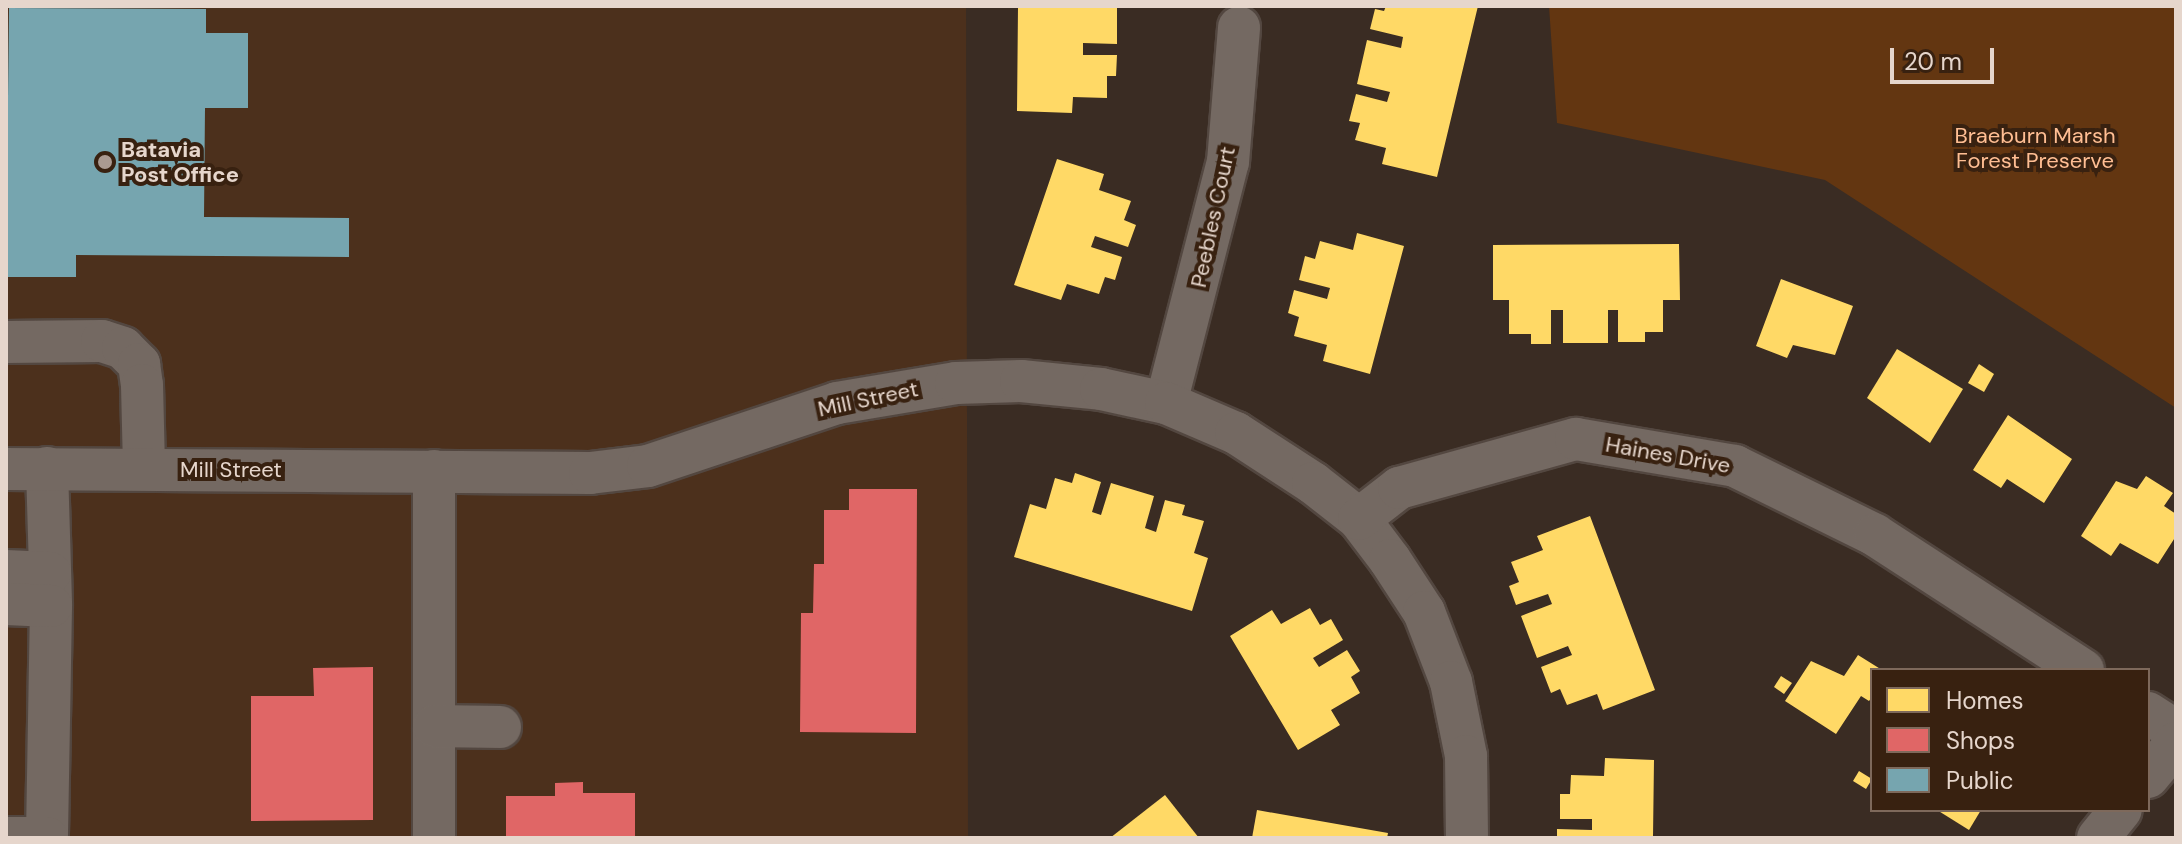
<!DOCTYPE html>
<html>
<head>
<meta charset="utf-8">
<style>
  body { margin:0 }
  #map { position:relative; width:2182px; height:844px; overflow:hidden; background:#3a2c23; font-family:"DM Sans",sans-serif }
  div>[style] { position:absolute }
  .built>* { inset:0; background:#4c301c }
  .green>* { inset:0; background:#633611 }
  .homes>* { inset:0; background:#ffd966 }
  .shops>* { inset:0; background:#e06666 }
  .public>* { inset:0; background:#76a5af }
  .roads { filter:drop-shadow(2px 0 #534740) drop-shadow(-2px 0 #534740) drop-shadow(0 2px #534740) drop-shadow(0 -2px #534740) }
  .minor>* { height:42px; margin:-21px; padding:0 21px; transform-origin:21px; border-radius:21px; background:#746962 }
  .dots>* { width:22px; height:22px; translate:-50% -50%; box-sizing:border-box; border:4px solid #382110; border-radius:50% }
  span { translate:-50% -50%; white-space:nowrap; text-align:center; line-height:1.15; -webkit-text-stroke:8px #382110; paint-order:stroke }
  .park-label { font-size:22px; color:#ffbe93 }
  .poi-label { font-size:22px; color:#e6d6cc; font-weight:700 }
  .left { translate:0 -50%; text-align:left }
  .street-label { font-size:22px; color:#e6d6cc }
  .frame { position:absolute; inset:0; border:8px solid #e6d6cc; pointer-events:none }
  .legend { position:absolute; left:1870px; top:668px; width:280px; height:144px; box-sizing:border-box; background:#382110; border:2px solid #7e695b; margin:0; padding:10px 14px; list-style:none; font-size:24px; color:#e6d6cc }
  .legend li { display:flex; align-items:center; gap:16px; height:40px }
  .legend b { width:40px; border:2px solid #7e695b }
  .scale { position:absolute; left:1890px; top:48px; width:104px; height:36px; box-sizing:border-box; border:4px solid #e6d6cc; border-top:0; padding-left:10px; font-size:24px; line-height:28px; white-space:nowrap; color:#e6d6cc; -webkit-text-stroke:6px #382110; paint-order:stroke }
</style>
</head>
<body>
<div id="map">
  <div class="built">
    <i style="clip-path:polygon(6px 6px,966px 6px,968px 838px,6px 838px)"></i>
  </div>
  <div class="green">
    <i style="clip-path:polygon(1549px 6px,2176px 6px,2176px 408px,1825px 180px,1557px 123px)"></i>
  </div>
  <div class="homes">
    <i style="clip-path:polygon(1018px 6px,1117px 6px,1117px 44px,1083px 43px,1083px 55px,1117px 55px,1116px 76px,1107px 76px,1107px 98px,1073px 97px,1072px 113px,1017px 111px)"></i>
    <i style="clip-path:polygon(1386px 6px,1478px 6px,1437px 177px,1382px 164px,1386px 148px,1355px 140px,1360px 123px,1349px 121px,1356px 94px,1387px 102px,1390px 92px,1357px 84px,1367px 40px,1401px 48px,1403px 37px,1370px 29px,1375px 9px,1384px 11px)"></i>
    <i style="clip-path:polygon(1057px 159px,1104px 174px,1099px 190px,1131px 201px,1124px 220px,1136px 225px,1128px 247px,1095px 236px,1091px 247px,1122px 257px,1115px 280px,1105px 277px,1099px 294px,1067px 284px,1061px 300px,1014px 285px)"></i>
    <i style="clip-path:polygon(1357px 233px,1404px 246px,1370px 374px,1323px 361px,1327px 345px,1294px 336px,1299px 317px,1288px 313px,1294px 290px,1327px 299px,1330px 288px,1299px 280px,1305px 256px,1315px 259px,1320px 241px,1353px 250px)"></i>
    <i style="clip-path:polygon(1679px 244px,1680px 300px,1663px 300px,1663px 332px,1645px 332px,1645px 342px,1618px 342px,1618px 310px,1608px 310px,1608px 343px,1563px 343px,1563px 310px,1551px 310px,1551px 344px,1531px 344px,1531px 334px,1509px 334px,1509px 300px,1493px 300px,1493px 245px)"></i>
    <i style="clip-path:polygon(1781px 279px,1853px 306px,1835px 355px,1793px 345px,1787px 358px,1756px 346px)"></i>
    <i style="clip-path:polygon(1897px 349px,1963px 389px,1930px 443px,1867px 398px)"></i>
    <i style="clip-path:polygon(1979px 364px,1994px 374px,1984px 392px,1968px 383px)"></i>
    <i style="clip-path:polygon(2008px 415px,2072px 459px,2044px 503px,2007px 479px,2001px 488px,1973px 470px)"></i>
    <i style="clip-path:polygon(1075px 473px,1101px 482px,1092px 512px,1101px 515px,1111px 483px,1154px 496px,1145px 528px,1156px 532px,1165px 500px,1185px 505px,1182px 515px,1204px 521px,1194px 553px,1208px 558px,1192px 611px,1014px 557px,1030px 504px,1046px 509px,1055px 478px,1072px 483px)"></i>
    <i style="clip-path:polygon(2146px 476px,2173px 493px,2164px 506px,2176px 514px,2176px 536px,2158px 564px,2120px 543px,2111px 556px,2081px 536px,2116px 481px,2137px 489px)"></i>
    <i style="clip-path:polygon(1590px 516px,1655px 690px,1603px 710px,1597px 694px,1567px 705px,1560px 689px,1551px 693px,1541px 667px,1572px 655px,1568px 646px,1537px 658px,1521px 616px,1552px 604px,1548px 594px,1516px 605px,1509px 586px,1519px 582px,1511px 562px,1543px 550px,1537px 536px)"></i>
    <i style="clip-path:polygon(1310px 608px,1320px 625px,1331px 619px,1343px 640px,1313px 658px,1319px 667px,1347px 650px,1360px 671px,1351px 677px,1360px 693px,1331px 710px,1340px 725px,1298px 750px,1230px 636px,1272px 610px,1281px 624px)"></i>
    <i style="clip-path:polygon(1858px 655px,1882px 670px,1872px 670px,1872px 697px,1869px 701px,1861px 696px,1836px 734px,1785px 701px,1811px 661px,1844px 676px)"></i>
    <i style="clip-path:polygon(1781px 676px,1792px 683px,1784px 694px,1774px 687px)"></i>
    <i style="clip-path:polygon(1605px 758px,1654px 760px,1653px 838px,1557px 838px,1557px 829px,1592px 830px,1592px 819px,1560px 819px,1560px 794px,1570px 794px,1571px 775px,1604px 776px)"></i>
    <i style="clip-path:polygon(1859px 771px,1872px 779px,1866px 789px,1853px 781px)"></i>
    <i style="clip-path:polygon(1165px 795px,1199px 838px,1110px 838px)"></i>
    <i style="clip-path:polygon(1257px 810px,1388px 833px,1387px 838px,1252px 838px)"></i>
    <i style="clip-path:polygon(1937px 810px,1981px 810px,1969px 830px)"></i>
  </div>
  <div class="shops">
    <i style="clip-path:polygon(849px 489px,917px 489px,916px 733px,800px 732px,801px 613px,813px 613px,814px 564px,824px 564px,824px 510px,849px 510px)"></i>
    <i style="clip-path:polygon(373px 667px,373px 820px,251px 821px,251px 696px,314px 696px,313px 668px)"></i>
    <i style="clip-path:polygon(583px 782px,583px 793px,635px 793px,635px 838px,506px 838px,506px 796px,555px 796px,555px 783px)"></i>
  </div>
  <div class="public">
    <i style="clip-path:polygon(9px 8px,206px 9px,206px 33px,248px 33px,248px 108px,205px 108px,204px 217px,349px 218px,349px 257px,76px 255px,76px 277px,6px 277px)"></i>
  </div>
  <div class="roads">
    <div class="minor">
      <i style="left:6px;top:342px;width:96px;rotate:-0.6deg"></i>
      <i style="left:102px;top:341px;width:22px;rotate:18deg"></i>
      <i style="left:123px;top:348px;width:23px;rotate:45deg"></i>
      <i style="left:139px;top:364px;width:21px;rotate:82deg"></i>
      <i style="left:142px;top:385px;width:84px;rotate:88.6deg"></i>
      <i style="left:1166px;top:403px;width:249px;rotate:-75.6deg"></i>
      <i style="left:1228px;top:162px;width:135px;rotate:-85.3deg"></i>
      <i style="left:47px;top:468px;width:138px;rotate:88.3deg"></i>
      <i style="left:51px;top:606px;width:232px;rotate:91deg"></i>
      <i style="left:6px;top:469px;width:584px;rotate:0.39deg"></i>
      <i style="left:590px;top:473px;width:58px;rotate:-6.9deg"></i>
      <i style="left:648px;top:466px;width:199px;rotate:-18.4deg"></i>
      <i style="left:837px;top:403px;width:121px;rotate:-9.5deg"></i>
      <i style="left:956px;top:383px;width:65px;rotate:-1.8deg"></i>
      <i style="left:1021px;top:381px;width:80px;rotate:5.7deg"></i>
      <i style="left:1101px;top:389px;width:66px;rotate:12.2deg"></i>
      <i style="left:1166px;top:403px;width:76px;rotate:23.2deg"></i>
      <i style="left:1236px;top:433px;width:92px;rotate:33deg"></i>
      <i style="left:1313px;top:483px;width:58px;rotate:38deg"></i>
      <i style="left:1359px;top:519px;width:51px;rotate:52.9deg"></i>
      <i style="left:1390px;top:560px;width:62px;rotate:56.8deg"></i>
      <i style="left:1424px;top:612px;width:75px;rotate:68.9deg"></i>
      <i style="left:1451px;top:682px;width:76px;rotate:78.5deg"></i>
      <i style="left:1466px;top:756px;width:82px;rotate:89.3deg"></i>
      <i style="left:434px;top:471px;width:367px;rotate:90deg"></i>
      <i style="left:1359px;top:519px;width:51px;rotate:-37.8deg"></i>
      <i style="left:1399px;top:488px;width:184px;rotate:-15.5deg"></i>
      <i style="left:1576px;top:439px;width:161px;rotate:9.6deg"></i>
      <i style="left:1735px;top:466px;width:156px;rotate:26.2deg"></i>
      <i style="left:1875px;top:535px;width:248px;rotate:33deg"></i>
      <i style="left:6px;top:571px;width:44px;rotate:2.6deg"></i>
      <i style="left:6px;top:604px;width:45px;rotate:2.5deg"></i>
      <i style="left:2148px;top:713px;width:33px;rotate:33deg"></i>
      <i style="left:434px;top:726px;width:66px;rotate:0.9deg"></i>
      <i style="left:2148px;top:777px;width:44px;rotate:-50.5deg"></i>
      <i style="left:6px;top:838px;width:41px"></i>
      <i style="left:2098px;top:838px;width:36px;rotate:-51deg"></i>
    </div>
  </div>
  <div class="dots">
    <i style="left:105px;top:162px;background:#aa9a91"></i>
  </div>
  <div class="park-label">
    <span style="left:2035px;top:148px">Braeburn Marsh<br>Forest Preserve</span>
  </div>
  <div class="poi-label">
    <span class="left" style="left:121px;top:162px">Batavia<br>Post Office</span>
  </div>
  <div class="street-label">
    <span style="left:1213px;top:217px;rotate:-78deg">Peebles Court</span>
    <span style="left:868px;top:399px;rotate:-12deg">Mill Street</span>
    <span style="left:1668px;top:455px;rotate:10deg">Haines Drive</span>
    <span style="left:231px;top:470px">Mill Street</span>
  </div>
  <div class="frame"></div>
  <ul class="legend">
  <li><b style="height:22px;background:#ffd966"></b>Homes</li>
  <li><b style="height:22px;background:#e06666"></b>Shops</li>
  <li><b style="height:22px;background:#76a5af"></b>Public</li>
  </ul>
  <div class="scale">20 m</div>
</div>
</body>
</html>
